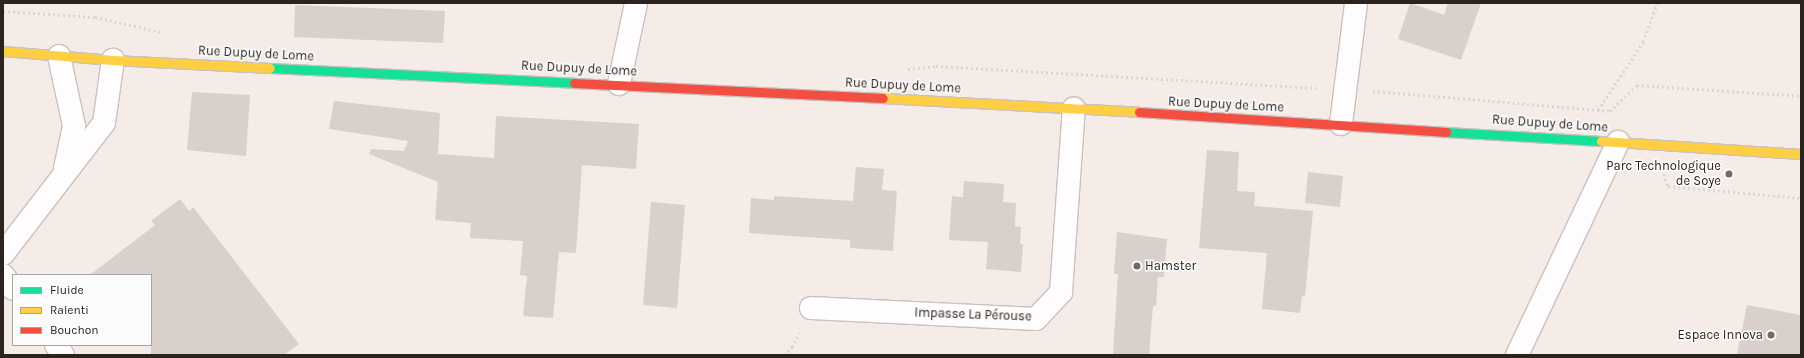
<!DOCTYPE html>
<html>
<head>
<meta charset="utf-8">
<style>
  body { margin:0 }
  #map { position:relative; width:1804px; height:358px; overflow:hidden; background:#f5ece8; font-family:Karla,sans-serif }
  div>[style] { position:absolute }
  .building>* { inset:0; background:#d9cfcb }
  .path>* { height:2.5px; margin-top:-1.25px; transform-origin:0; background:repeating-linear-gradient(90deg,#d9d7d5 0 2px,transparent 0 5px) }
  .roads { filter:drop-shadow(1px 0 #cac1bd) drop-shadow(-1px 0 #cac1bd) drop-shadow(0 1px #cac1bd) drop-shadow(0 -1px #cac1bd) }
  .street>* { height:22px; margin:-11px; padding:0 11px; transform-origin:11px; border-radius:11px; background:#fefcfc }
  .fast>* { height:9px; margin:-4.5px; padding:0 4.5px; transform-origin:4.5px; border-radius:4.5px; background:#16e098 }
  .slow>* { height:9px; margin:-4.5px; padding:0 4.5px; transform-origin:4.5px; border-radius:4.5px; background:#ffcf43 }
  .jam>* { height:9px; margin:-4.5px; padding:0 4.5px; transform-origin:4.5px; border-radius:4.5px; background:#f24e42 }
  .dots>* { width:11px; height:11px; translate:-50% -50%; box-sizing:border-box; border:2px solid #fbfbfb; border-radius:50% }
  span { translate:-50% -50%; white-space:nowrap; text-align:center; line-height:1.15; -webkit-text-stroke:3px #fbfbfb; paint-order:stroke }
  .street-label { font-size:13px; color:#2d231e }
  .poi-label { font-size:13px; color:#2d231e }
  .right { translate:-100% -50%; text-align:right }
  .left { translate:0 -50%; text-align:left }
  .frame { position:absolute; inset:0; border:4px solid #2d231e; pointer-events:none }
  .legend { position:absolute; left:12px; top:274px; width:140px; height:72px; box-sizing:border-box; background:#fbfbfb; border:1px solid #a9a5a3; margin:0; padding:5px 7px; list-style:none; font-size:12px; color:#2d231e }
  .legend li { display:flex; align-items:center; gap:8px; height:20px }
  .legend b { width:20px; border:1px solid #a9a5a3 }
</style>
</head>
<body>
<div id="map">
  <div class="building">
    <i style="clip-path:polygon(1410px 3px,1444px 15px,1448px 3px,1481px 3px,1461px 60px,1398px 39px)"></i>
    <i style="clip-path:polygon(295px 5px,445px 11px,443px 43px,294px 37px)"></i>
    <i style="clip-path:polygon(192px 92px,250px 95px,246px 156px,187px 150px)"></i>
    <i style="clip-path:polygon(334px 101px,440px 113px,438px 154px,494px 158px,496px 116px,639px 124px,636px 169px,582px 165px,576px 253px,559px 252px,553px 318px,523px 316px,527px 276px,520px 275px,523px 241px,470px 238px,471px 223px,435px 220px,438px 182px,369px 154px,371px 149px,404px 151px,408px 141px,329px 129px)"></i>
    <i style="clip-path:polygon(1207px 150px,1239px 152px,1237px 191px,1255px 192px,1254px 206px,1313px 211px,1305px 296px,1302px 296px,1300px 313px,1262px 309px,1267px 253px,1199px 248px)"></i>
    <i style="clip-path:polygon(856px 167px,884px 169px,882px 190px,897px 191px,893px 251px,850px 248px,850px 240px,749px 233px,751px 198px,774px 200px,774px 196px,853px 201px)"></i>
    <i style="clip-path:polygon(1308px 172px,1343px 176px,1340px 207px,1305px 203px)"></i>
    <i style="clip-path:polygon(964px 181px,1004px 184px,1003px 202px,1016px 203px,1015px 226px,1021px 227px,1020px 244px,1023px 244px,1021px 272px,986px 269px,988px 242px,949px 240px,952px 196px,963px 197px)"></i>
    <i style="clip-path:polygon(180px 199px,189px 211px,193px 207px,299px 344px,284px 355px,151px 355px,151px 275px,90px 275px,155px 225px,151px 221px)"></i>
    <i style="clip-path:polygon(651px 202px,685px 205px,677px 308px,643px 305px)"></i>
    <i style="clip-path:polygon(1117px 232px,1167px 239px,1164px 277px,1158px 277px,1156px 306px,1153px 306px,1149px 355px,1113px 355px,1118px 274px,1114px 274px)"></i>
    <i style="clip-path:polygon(1747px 305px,1801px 315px,1801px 355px,1737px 355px)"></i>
  </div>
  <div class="path">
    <i style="left:3px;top:11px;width:92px;rotate:3.7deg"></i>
    <i style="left:95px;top:17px;width:68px;rotate:12.8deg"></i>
    <i style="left:908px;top:69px;width:28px;rotate:-6deg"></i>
    <i style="left:936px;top:66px;width:381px;rotate:3.3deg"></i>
    <i style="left:1373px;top:91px;width:238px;rotate:4.8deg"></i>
    <i style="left:1610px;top:111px;width:37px;rotate:-44deg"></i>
    <i style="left:1637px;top:85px;width:164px;rotate:3.8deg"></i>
    <i style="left:1598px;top:110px;width:82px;rotate:-56.5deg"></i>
    <i style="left:1643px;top:42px;width:41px;rotate:-70.3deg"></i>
    <i style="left:1664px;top:174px;width:13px;rotate:72deg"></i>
    <i style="left:1668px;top:186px;width:134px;rotate:5.2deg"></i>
    <i style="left:784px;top:355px;width:11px;rotate:-45deg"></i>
    <i style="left:792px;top:347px;width:16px;rotate:-63deg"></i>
  </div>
  <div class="roads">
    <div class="street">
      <i style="left:59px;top:56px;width:72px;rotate:77.9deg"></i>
      <i style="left:74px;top:126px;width:43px;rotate:102.1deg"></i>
      <i style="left:619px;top:84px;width:83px;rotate:-78.1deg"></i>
      <i style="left:1341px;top:124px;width:122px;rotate:-82.9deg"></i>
      <i style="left:3px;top:254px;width:165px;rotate:-52.4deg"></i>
      <i style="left:104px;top:123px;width:64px;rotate:-81.9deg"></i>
      <i style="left:3px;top:275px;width:17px;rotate:54deg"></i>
      <i style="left:811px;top:308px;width:225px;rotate:2.8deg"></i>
      <i style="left:1036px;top:319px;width:37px;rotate:-47deg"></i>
      <i style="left:1061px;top:292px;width:184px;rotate:-86deg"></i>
      <i style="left:56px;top:345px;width:12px;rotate:55deg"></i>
      <i style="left:1517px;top:355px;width:236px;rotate:-64.6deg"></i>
    </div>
    <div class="fast">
      <i style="left:270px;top:68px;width:304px;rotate:2.8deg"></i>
      <i style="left:1446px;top:132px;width:155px;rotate:3.3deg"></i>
    </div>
    <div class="slow">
      <i style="left:3px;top:51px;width:110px;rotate:4.7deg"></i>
      <i style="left:113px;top:60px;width:157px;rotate:2.9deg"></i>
      <i style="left:883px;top:98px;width:256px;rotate:3.1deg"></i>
      <i style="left:1601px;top:141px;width:200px;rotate:3.7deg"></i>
    </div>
    <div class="jam">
      <i style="left:574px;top:83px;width:309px;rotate:2.8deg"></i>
      <i style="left:1139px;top:112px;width:308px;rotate:3.7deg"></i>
    </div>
  </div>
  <div class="dots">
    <i style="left:1729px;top:174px;background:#736965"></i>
    <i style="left:1137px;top:266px;background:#736965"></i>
    <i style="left:1771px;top:335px;background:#736965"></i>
  </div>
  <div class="street-label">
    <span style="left:256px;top:54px;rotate:3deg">Rue Dupuy de Lome</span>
    <span style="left:579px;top:69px;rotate:3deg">Rue Dupuy de Lome</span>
    <span style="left:903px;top:86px;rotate:3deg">Rue Dupuy de Lome</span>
    <span style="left:1226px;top:105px;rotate:3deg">Rue Dupuy de Lome</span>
    <span style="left:1550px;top:124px;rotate:4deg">Rue Dupuy de Lome</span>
    <span style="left:973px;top:315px;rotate:2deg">Impasse La Pérouse</span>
  </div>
  <div class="poi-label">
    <span class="right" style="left:1721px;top:174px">Parc Technologique<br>de Soye</span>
    <span class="left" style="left:1145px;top:266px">Hamster</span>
    <span class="right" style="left:1763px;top:335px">Espace Innova</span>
  </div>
  <div class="frame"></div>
  <ul class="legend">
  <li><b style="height:5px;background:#16e098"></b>Fluide</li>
  <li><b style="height:5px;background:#ffcf43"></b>Ralenti</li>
  <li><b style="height:5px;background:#f24e42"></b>Bouchon</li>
  </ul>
</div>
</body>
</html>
